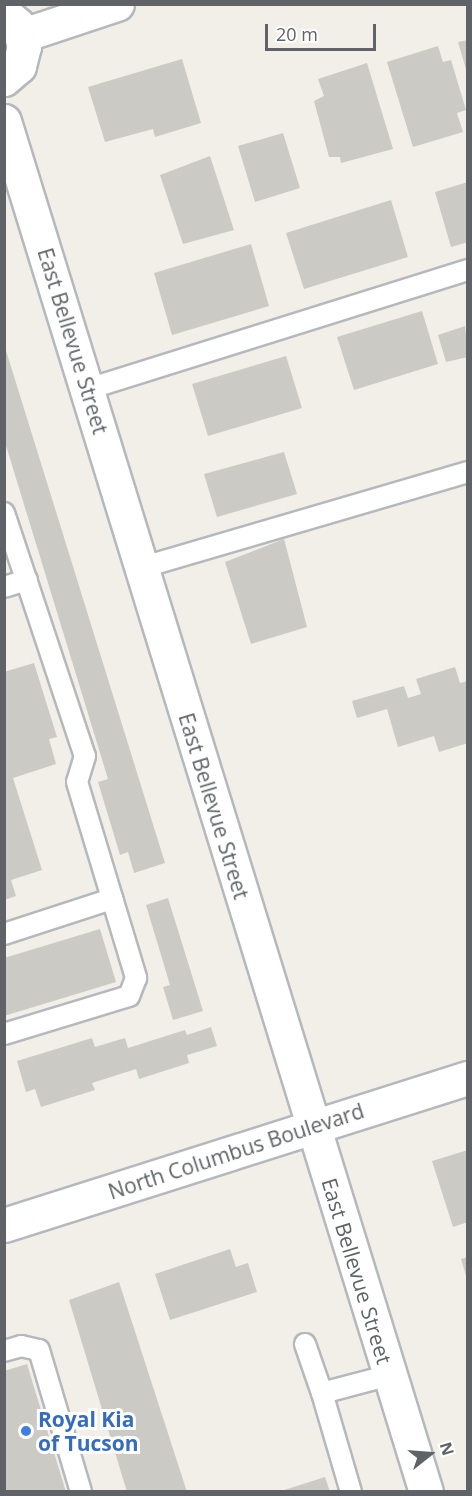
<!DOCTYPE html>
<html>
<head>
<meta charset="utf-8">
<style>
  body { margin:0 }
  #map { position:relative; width:472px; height:1496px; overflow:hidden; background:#f1efe8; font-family:"Open Sans",sans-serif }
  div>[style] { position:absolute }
  .building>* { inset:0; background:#cccac5 }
  .roads { filter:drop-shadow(2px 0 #b5b8bc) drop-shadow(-2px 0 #b5b8bc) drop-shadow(0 2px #b5b8bc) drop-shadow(0 -2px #b5b8bc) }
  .lane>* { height:20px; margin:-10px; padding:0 10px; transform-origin:10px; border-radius:10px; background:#fff }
  .street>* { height:33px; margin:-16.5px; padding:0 16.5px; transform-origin:16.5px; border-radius:16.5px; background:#fff }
  .secondary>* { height:33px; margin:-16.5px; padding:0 16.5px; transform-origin:16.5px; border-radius:16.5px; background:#fff }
  .dots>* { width:16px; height:16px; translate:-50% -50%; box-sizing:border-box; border:3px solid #fff; border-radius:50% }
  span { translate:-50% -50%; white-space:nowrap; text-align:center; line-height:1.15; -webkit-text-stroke:6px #fff; paint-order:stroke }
  .street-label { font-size:21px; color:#5f6368 }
  .shop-label { font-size:21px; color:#366cbe; font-weight:700 }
  .left { translate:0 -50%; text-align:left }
  .frame { position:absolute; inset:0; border:6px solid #5f6368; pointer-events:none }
  .north { position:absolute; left:400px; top:1424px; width:60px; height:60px; -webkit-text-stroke:4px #fff; paint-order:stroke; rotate:73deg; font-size:16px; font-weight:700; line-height:24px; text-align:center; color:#5f6368 }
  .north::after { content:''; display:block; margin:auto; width:21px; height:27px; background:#5f6368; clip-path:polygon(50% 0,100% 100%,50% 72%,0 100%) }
  .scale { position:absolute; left:265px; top:24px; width:111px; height:27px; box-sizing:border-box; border:3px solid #5f6368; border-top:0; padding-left:8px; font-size:18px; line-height:21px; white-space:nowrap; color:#5f6368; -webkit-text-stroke:4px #fff; paint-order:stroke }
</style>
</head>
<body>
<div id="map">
  <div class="building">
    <i style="clip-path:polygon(468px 40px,468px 73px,467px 73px,458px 42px)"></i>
    <i style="clip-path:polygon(438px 46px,443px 62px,451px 60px,466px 110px,457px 113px,463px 132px,413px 147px,387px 62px)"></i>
    <i style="clip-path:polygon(182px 59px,201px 123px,155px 137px,153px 129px,105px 142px,88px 87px)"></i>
    <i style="clip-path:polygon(367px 63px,393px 149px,341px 163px,340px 157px,329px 157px,314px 101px,324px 96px,318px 79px)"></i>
    <i style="clip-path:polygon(283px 133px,300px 188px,255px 202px,238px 146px)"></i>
    <i style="clip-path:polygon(210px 156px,234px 230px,183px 244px,160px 175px)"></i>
    <i style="clip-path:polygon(468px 182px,468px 242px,451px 247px,435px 192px)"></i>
    <i style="clip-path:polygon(391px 200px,408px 257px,304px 289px,286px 233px)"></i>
    <i style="clip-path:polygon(251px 244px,269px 306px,172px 335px,154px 273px)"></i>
    <i style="clip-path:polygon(422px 311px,438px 364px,354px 390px,337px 337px)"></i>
    <i style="clip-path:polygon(465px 326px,468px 357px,446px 362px,438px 335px)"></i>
    <i style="clip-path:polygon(4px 344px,165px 863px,134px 873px,128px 852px,120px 855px,98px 782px,108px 779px,4px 439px)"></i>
    <i style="clip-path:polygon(286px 356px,302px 408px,208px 436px,192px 384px)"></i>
    <i style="clip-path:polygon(284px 452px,297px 494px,217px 517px,204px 474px)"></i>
    <i style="clip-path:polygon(284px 539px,307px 627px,251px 644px,225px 562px)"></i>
    <i style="clip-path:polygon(34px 663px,57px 737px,49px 739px,56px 764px,13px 778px,42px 870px,11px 880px,16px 896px,4px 900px,4px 672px)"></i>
    <i style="clip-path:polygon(455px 667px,460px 683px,468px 681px,468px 743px,439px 752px,434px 736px,398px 747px,387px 709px,357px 718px,352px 701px,404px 686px,408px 698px,421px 694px,416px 679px)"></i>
    <i style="clip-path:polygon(168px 898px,203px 1011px,173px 1020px,163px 987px,170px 985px,146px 905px)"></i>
    <i style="clip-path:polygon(100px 929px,116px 982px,4px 1016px,4px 958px)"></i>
    <i style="clip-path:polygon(211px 1027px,217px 1046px,187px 1055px,189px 1063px,139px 1079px,136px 1069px,92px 1083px,95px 1090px,41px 1107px,35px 1089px,26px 1092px,17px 1061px,92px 1038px,95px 1047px,125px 1038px,128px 1048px,185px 1030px,187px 1035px)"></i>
    <i style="clip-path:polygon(468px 1150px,468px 1222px,453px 1227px,432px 1161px)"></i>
    <i style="clip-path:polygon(230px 1249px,236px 1267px,248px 1263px,257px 1292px,170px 1320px,155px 1274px)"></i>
    <i style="clip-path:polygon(468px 1257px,468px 1279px,467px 1279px,461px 1259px)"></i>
    <i style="clip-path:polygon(119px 1282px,187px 1492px,127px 1492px,69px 1300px)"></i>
    <i style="clip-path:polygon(27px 1364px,66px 1492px,4px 1492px,4px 1371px)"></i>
    <i style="clip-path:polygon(325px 1477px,330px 1492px,281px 1492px,281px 1491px)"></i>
  </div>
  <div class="roads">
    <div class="lane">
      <i style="left:88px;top:389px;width:398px;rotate:-17.4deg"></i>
      <i style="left:4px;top:513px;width:256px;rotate:71.6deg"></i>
      <i style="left:85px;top:756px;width:27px;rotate:107deg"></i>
      <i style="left:77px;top:782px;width:205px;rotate:73.2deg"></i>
      <i style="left:136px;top:978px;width:19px;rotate:111deg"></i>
      <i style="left:129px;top:996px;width:131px;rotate:163.1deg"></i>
      <i style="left:140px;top:568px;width:342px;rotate:-16.3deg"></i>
      <i style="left:4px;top:587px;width:24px;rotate:-17deg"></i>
      <i style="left:4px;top:934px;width:114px;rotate:-18deg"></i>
      <i style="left:305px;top:1344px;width:52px;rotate:70.9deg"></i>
      <i style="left:4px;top:1351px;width:18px;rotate:-16deg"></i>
      <i style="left:21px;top:1346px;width:18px;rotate:13deg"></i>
      <i style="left:39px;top:1350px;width:148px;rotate:73.5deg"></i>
      <i style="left:351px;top:1492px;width:103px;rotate:-106.3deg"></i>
      <i style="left:322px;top:1393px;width:70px;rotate:-14.8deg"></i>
    </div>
    <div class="street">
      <i style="left:4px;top:13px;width:18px;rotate:41deg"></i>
      <i style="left:18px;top:25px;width:22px;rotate:74deg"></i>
      <i style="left:24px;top:46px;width:21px;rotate:104deg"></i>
      <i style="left:19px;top:66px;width:20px;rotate:139deg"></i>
      <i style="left:23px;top:35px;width:99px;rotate:-18.3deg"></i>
      <i style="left:4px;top:121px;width:1434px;rotate:72.89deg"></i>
    </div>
    <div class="secondary">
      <i style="left:4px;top:1225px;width:487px;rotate:-17.6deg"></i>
    </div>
  </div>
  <div class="dots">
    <i style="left:26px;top:1431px;background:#3f7fe0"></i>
  </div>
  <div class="street-label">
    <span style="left:73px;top:341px;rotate:73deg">East Bellevue Street</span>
    <span style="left:214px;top:806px;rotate:73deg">East Bellevue Street</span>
    <span style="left:236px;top:1151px;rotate:-18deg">North Columbus Boulevard</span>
    <span style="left:357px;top:1271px;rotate:73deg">East Bellevue Street</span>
  </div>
  <div class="shop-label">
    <span class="left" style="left:38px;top:1431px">Royal Kia<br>of Tucson</span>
  </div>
  <div class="frame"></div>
  <div class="north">N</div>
  <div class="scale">20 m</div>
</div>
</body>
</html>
